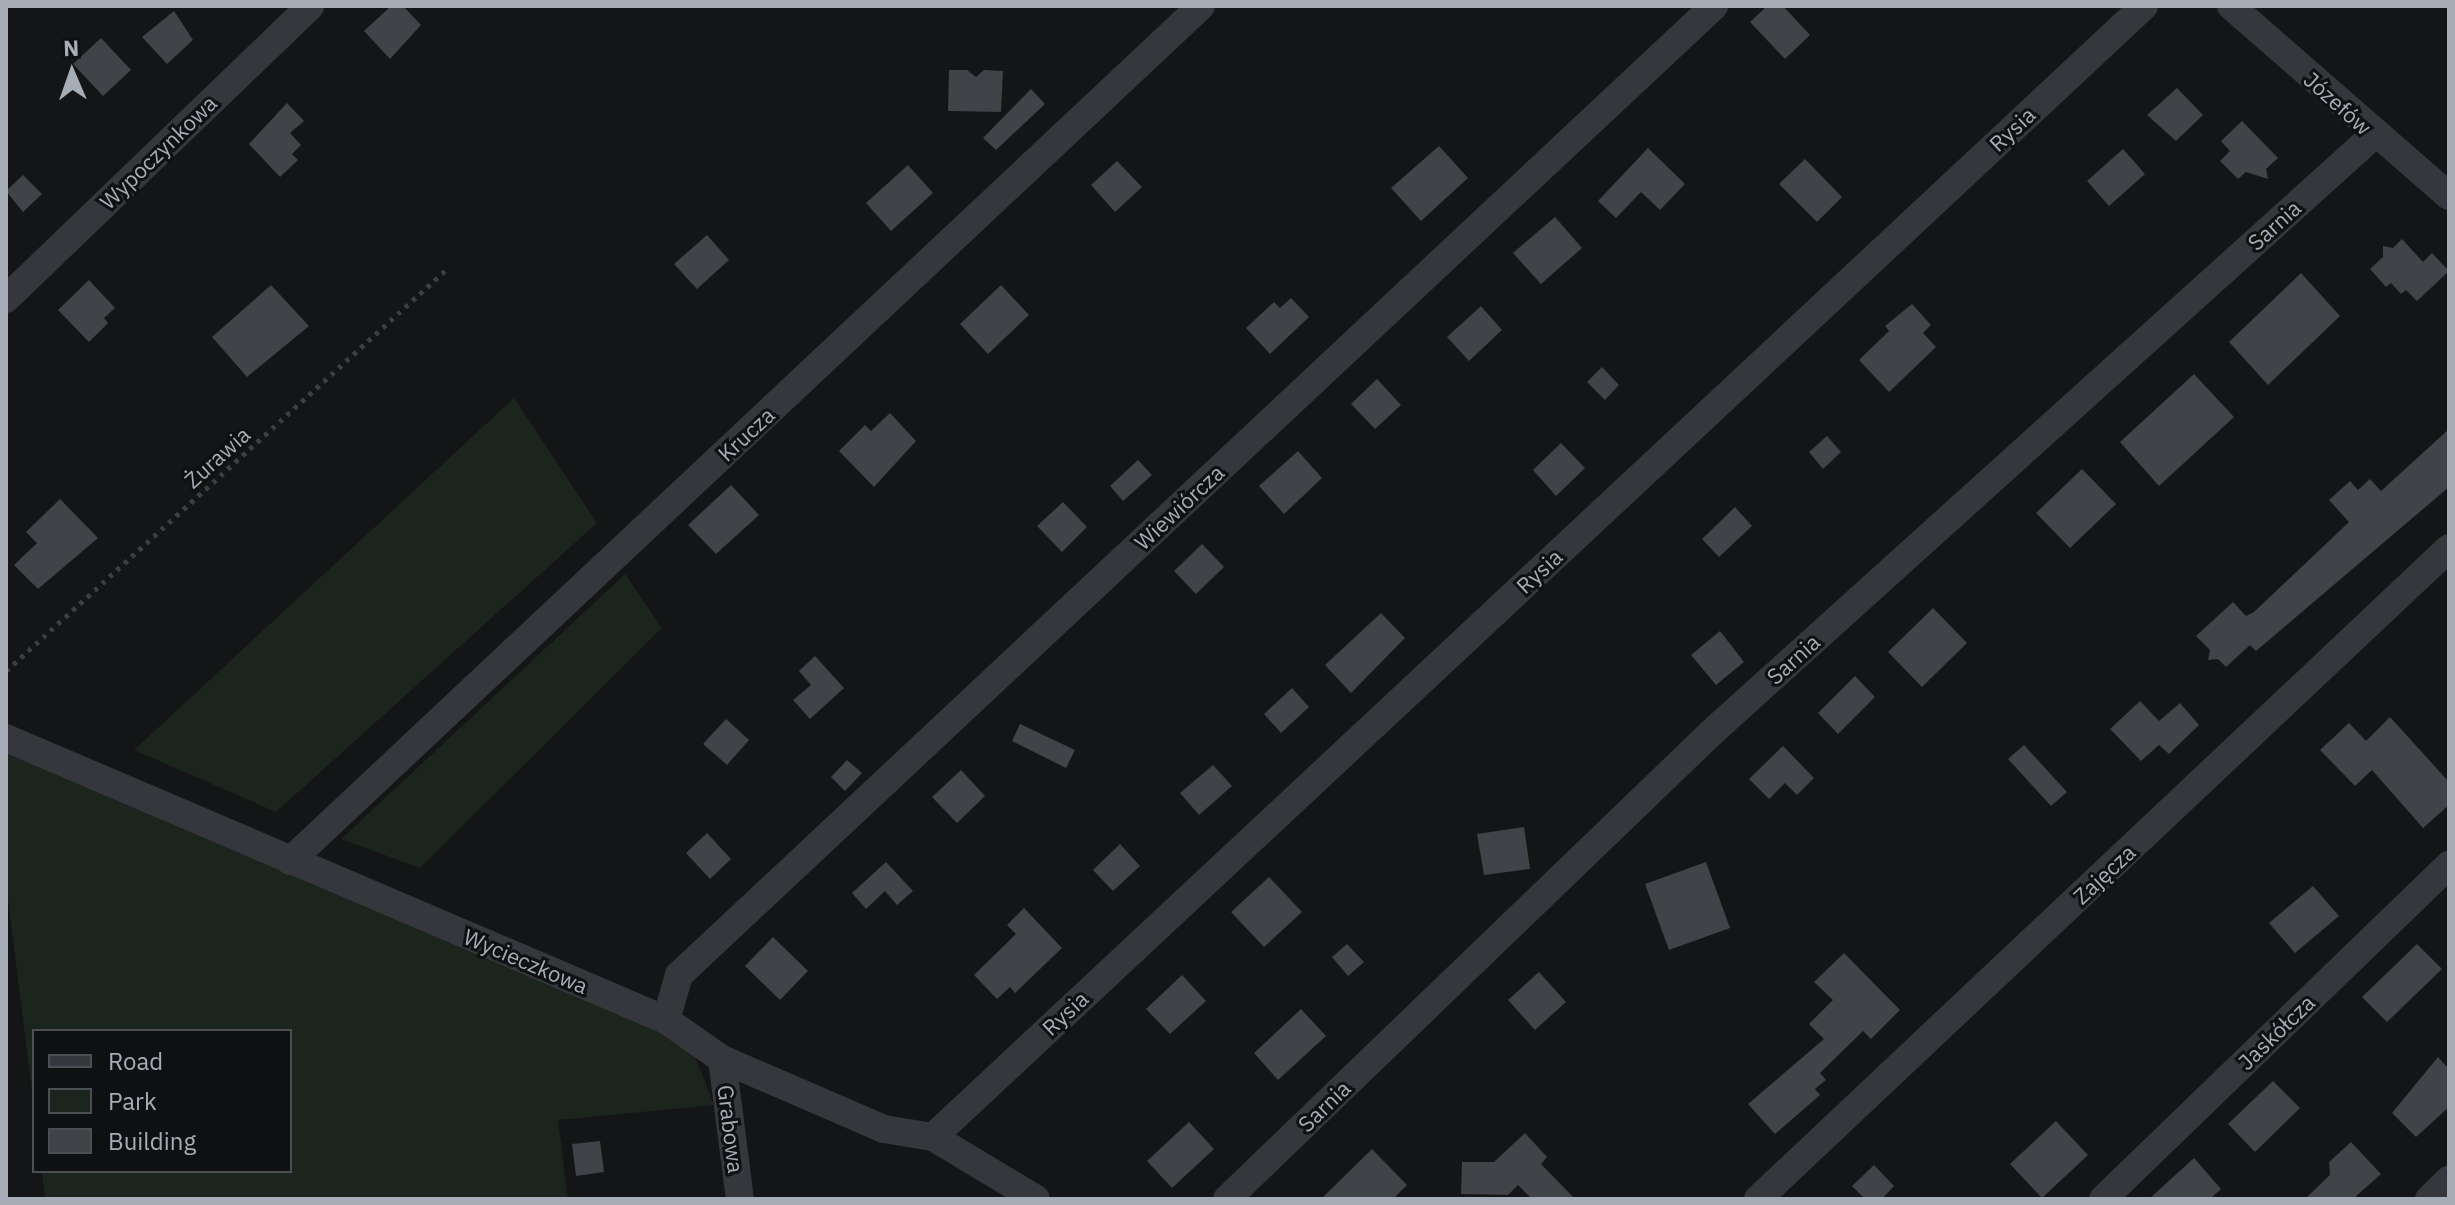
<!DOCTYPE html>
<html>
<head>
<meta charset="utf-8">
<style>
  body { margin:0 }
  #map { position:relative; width:2455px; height:1205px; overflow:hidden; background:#141516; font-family:"IBM Plex Sans",sans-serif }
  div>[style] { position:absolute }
  .green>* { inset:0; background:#1c251d }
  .building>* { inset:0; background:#404347 }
  .path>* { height:5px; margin-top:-2.5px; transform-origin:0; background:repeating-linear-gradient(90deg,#3b3e43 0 4px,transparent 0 10px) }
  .minor>* { height:28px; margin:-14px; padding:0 14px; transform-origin:14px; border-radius:14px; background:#35373c }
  span { translate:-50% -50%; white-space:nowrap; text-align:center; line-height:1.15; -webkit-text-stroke:6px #0f1011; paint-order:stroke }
  .street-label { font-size:22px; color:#a6adb7 }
  .frame { position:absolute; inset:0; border:8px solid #a6adb7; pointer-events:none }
  .legend { position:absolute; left:32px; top:1029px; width:260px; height:144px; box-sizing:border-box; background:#0f1011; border:2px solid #4b4f53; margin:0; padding:10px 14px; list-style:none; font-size:24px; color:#a6adb7 }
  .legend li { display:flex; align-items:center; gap:16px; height:40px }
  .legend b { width:40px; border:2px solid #4b4f53 }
  .north { position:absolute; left:32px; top:32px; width:80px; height:80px; -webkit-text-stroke:6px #0f1011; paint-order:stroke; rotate:358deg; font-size:22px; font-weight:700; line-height:32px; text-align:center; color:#a6adb7 }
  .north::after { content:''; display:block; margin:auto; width:28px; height:36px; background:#a6adb7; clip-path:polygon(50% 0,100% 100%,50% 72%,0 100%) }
</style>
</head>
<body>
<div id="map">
  <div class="green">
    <i style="clip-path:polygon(514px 398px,597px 523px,276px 812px,134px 750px)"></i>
    <i style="clip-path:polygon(625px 574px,662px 628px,420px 868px,341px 839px)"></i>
    <i style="clip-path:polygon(6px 750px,539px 976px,680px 1042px,696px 1059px,714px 1105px,558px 1120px,568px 1199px,45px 1199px,42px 1171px,290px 1171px,290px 1031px,34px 1031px,34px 1107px,6px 883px)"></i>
  </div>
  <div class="building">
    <i style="clip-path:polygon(391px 6px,403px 6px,421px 25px,390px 59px,364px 31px)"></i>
    <i style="clip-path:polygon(1767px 6px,1783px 6px,1810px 35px,1785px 59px,1750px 22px)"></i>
    <i style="clip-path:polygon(174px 11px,193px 40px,167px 64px,142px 37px)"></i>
    <i style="clip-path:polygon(101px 38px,131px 70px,103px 96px,73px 64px)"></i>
    <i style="clip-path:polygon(949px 70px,967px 70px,976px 77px,984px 70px,1003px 71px,1001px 112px,948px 111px)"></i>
    <i style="clip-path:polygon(2177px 88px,2203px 115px,2176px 141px,2147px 115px)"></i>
    <i style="clip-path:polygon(1031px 89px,1045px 104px,996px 150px,983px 138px)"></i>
    <i style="clip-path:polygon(287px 103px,304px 121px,290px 133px,301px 145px,292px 154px,298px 160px,280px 177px,249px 144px)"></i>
    <i style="clip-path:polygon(2242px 121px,2278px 158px,2266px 169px,2268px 179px,2246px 172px,2238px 179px,2220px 161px,2230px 151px,2221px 141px)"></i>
    <i style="clip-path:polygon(1439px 146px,1468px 178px,1421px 221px,1391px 188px)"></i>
    <i style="clip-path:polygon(1648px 148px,1685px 184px,1660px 210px,1641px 192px,1616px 218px,1598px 201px)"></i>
    <i style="clip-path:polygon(2123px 149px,2145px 174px,2109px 206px,2087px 181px)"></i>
    <i style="clip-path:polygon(1805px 159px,1842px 197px,1817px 222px,1779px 184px)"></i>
    <i style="clip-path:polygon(1117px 161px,1142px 187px,1115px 212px,1091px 185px)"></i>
    <i style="clip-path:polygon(908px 165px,933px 193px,891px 231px,866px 203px)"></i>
    <i style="clip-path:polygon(23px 175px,42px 194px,23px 212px,6px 191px)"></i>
    <i style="clip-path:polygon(1555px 217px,1582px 248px,1541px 284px,1513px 253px)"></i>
    <i style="clip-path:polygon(707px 235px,729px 260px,697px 289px,674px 264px)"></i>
    <i style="clip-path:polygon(2402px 239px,2423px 262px,2432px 253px,2449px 271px,2417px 301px,2406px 290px,2401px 294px,2391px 283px,2386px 287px,2370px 269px,2383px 257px,2383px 246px,2393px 248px)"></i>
    <i style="clip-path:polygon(2301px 273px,2340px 316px,2268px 385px,2229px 342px)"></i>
    <i style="clip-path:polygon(89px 280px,115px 308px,104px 318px,108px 323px,89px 342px,58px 310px)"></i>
    <i style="clip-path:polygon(271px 285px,309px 326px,247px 377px,212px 337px)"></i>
    <i style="clip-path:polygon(1001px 285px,1029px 315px,988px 354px,960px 324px)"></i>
    <i style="clip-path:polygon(1291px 298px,1309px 317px,1270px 354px,1246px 328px,1274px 302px,1280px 308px)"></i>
    <i style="clip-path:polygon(1912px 304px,1931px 325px,1923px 333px,1936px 347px,1889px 392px,1859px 360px,1889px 331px,1885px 326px)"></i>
    <i style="clip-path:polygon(1481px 306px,1502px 330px,1469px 361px,1447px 337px)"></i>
    <i style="clip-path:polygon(1602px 367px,1619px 385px,1605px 400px,1587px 382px)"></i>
    <i style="clip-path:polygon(2194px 374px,2234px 417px,2159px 486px,2120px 442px)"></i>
    <i style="clip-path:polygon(1377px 379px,1401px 405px,1375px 429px,1351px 404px)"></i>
    <i style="clip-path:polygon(890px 413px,916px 441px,874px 487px,839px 451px,865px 425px,871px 431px)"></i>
    <i style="clip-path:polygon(2449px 429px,2449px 487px,2256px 651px,2250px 645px,2226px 667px,2218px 659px,2208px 660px,2210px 650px,2196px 636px,2233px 602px,2246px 616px,2254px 612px,2349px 522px,2329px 500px,2350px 481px,2358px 490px,2370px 479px,2381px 491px)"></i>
    <i style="clip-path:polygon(1827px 436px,1841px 452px,1823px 469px,1809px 452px)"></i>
    <i style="clip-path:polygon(1561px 443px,1585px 468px,1556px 496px,1533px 470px)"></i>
    <i style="clip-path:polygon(1298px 451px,1322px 478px,1284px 514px,1259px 486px)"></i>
    <i style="clip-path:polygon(1138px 460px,1152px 475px,1123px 501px,1110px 486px)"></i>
    <i style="clip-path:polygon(2082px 469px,2116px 504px,2070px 548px,2036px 513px)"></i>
    <i style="clip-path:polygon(731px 485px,759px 515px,716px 554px,688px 525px)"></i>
    <i style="clip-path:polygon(60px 499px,98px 538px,38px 589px,14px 565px,37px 543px,26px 532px)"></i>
    <i style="clip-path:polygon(1063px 502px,1087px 527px,1062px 552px,1037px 526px)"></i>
    <i style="clip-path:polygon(1735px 507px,1752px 526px,1719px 557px,1702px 539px)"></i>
    <i style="clip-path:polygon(1202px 544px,1224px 567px,1196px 594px,1174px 571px)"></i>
    <i style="clip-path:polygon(1933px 608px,1967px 643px,1922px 687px,1888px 652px)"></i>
    <i style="clip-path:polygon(1381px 613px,1405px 638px,1351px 693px,1325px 665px)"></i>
    <i style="clip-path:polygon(1720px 631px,1744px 662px,1716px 685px,1691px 655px)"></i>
    <i style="clip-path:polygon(815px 656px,844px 688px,810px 719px,793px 700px,811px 685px,799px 671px)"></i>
    <i style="clip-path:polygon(1855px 676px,1875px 697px,1838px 734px,1818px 713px)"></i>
    <i style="clip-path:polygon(1292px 688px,1309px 707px,1281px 733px,1264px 714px)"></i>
    <i style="clip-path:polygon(2140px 701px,2159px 721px,2180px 703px,2199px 725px,2169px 754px,2159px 745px,2141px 761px,2110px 729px)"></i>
    <i style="clip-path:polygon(2390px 717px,2449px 782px,2449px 805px,2423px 828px,2372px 770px,2355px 786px,2320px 750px,2349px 723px,2366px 741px)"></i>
    <i style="clip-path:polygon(726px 719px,749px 740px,727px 765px,703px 744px)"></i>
    <i style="clip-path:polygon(1020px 724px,1075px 750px,1066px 768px,1012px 741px)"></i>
    <i style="clip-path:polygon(2024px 745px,2067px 792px,2051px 806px,2008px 759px)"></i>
    <i style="clip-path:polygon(1783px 746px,1814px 778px,1797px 795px,1785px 783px,1769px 799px,1749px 779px)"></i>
    <i style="clip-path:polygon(847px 760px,862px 773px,845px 791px,831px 777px)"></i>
    <i style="clip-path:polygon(1213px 765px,1232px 786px,1199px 815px,1180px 793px)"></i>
    <i style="clip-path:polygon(961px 770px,985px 796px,957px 823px,932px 797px)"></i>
    <i style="clip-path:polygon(1524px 827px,1530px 869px,1484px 875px,1477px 834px)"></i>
    <i style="clip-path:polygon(707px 833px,731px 859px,710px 879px,686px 853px)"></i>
    <i style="clip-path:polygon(1120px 844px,1140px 866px,1113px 891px,1093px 870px)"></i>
    <i style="clip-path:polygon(886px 862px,913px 891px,897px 905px,885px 891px,866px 909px,852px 893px)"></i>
    <i style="clip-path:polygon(1706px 862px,1730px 928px,1669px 950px,1645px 884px)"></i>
    <i style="clip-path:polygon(1269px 877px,1302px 912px,1264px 947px,1231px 912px)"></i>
    <i style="clip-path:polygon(2313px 886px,2339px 916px,2295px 953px,2269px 923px)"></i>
    <i style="clip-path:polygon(1024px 908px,1062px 948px,1015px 993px,1010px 987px,997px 999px,974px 975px,1016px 934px,1007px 925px)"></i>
    <i style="clip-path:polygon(773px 937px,808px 971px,780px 1000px,745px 966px)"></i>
    <i style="clip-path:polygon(1347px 944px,1364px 962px,1348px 976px,1332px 957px)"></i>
    <i style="clip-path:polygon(2417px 944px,2442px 969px,2387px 1022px,2362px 997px)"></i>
    <i style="clip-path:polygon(1844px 953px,1900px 1010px,1871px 1039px,1863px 1031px,1820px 1073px,1826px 1080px,1815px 1089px,1820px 1095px,1775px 1134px,1748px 1104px,1824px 1039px,1809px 1024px,1833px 1000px,1814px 982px)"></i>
    <i style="clip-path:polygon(1539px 972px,1566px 1002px,1535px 1030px,1508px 1000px)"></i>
    <i style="clip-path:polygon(1182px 975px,1206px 1001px,1170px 1034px,1146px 1009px)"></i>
    <i style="clip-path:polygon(1301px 1009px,1326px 1036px,1278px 1080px,1254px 1053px)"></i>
    <i style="clip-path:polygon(2438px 1057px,2449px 1069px,2449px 1107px,2416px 1137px,2392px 1113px)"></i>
    <i style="clip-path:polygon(2273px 1081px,2300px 1108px,2255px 1152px,2228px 1124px)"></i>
    <i style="clip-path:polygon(2056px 1121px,2088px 1155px,2042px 1198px,2010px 1164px)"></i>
    <i style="clip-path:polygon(1189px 1122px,1214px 1149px,1172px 1188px,1147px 1161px)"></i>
    <i style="clip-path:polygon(1525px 1133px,1547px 1157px,1541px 1164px,1575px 1199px,1532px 1199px,1518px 1185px,1508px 1195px,1461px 1194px,1462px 1162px,1494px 1162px)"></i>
    <i style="clip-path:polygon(600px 1141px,604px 1172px,576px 1176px,572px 1144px)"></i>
    <i style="clip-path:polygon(2351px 1142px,2381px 1174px,2353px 1199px,2305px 1199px,2330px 1175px,2329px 1162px)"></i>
    <i style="clip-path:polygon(1372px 1149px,1407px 1185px,1393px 1199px,1321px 1199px)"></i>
    <i style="clip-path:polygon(2194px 1158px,2221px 1189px,2210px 1199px,2149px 1199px)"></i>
    <i style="clip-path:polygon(1874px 1165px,1894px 1186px,1882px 1199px,1865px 1199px,1852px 1186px)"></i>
  </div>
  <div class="path">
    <i style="left:6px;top:671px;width:600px;rotate:-42.36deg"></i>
  </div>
  <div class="minor">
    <i style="left:2231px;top:6px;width:289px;rotate:41.1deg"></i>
    <i style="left:6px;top:299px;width:422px;rotate:-43.9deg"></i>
    <i style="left:6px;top:738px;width:718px;rotate:23.14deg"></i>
    <i style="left:666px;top:1020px;width:68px;rotate:34.9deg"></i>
    <i style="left:722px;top:1059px;width:176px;rotate:23.4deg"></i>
    <i style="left:884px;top:1129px;width:50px;rotate:9.3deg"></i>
    <i style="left:933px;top:1137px;width:120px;rotate:31deg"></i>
    <i style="left:290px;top:861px;width:1249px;rotate:-43.18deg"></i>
    <i style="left:666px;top:1020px;width:47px;rotate:-73.9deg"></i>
    <i style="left:679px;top:975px;width:1418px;rotate:-43.11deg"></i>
    <i style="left:722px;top:1059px;width:141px;rotate:82.7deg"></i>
    <i style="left:933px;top:1137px;width:1657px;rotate:-43.04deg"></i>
    <i style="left:1227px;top:1199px;width:672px;rotate:-43.91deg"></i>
    <i style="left:1711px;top:733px;width:893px;rotate:-42.05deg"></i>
    <i style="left:1758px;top:1199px;width:949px;rotate:-43.29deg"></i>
    <i style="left:2103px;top:1199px;width:481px;rotate:-44deg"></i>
    <i style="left:2429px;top:1199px;width:28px;rotate:-44deg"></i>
  </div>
  <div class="street-label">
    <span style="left:2338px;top:103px;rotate:42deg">Józefów</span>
    <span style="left:2012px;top:129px;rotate:-43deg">Rysia</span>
    <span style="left:158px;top:152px;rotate:-44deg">Wypoczynkowa</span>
    <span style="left:2274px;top:225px;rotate:-42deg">Sarnia</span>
    <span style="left:746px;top:434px;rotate:-43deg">Krucza</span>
    <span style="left:217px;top:457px;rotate:-42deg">Żurawia</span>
    <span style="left:1179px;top:507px;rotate:-43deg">Wiewiórcza</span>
    <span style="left:1539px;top:571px;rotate:-43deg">Rysia</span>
    <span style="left:1793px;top:659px;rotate:-42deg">Sarnia</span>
    <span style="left:2104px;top:874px;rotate:-43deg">Zajęcza</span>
    <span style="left:526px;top:961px;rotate:23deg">Wycieczkowa</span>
    <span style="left:1065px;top:1013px;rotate:-43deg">Rysia</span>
    <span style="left:2276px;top:1032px;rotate:-44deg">Jaskółcza</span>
    <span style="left:1324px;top:1106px;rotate:-44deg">Sarnia</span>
    <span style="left:731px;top:1129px;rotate:83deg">Grabowa</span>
  </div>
  <div class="frame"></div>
  <ul class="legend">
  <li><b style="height:10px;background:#35373c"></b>Road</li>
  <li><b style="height:22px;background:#1c251d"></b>Park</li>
  <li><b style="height:22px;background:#404347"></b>Building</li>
  </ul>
  <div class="north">N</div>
</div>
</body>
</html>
